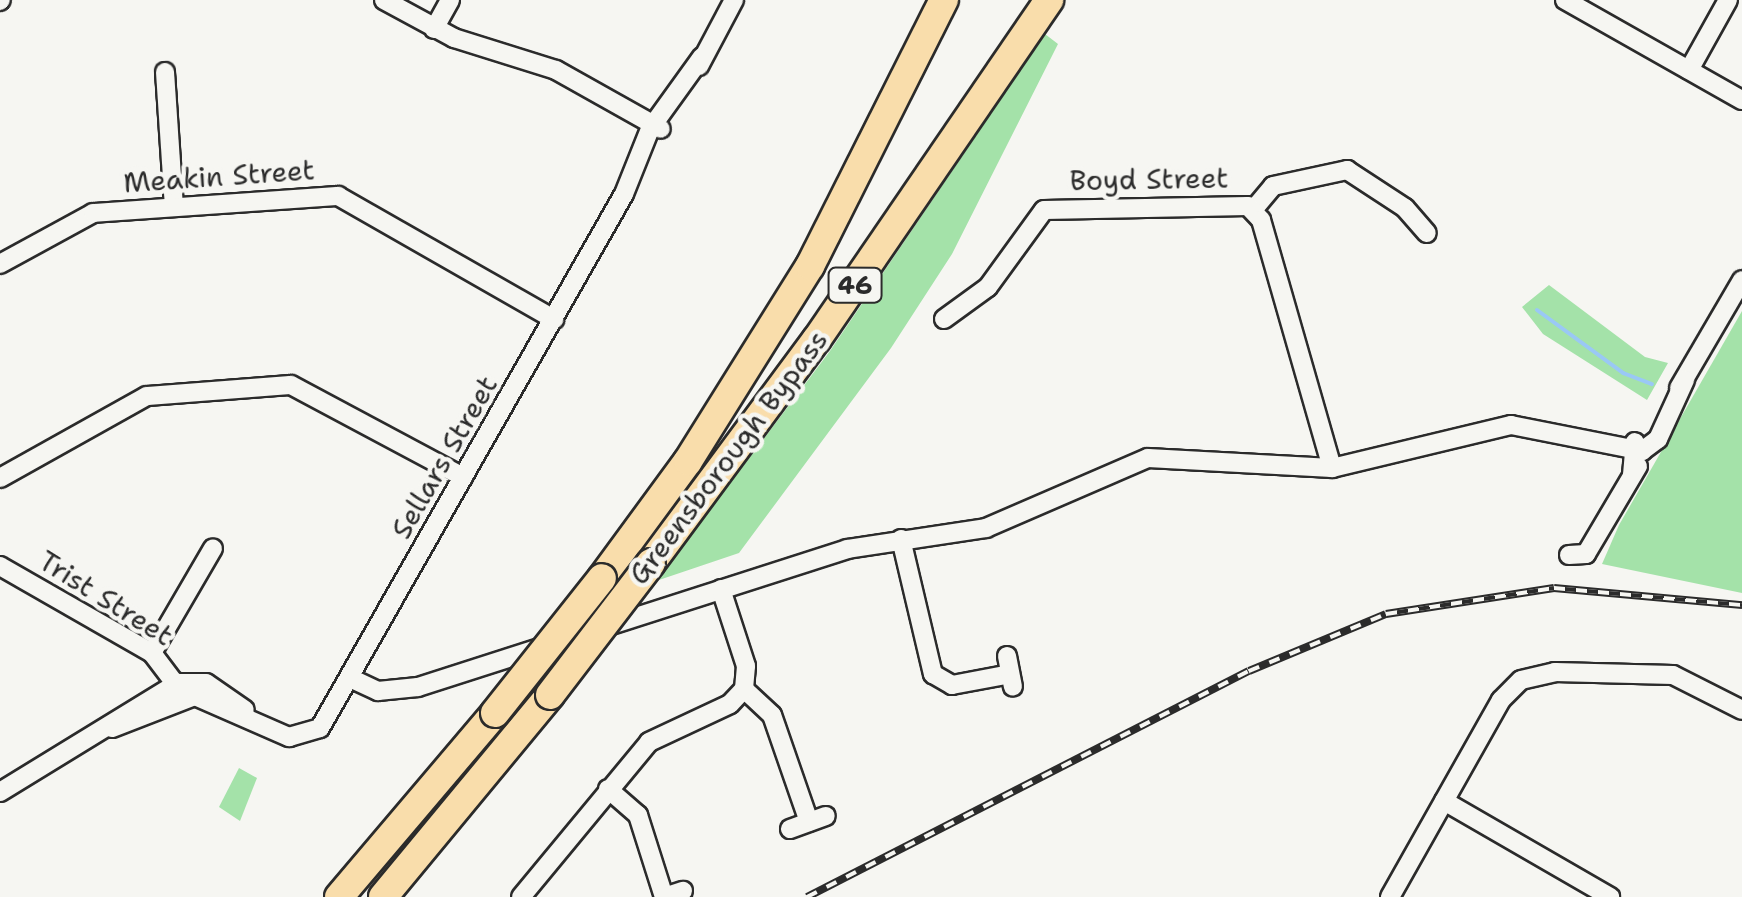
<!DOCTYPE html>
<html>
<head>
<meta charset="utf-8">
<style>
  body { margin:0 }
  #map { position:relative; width:1742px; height:897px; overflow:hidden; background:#f6f6f2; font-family:"Shantell Sans",sans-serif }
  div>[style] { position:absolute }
  .green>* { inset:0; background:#a4e2a9 }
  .stream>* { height:4px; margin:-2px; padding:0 2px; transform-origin:2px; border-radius:2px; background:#9ac8f5 }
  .roads { filter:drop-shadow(2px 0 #2b2b2b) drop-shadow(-2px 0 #2b2b2b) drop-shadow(0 2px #2b2b2b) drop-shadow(0 -2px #2b2b2b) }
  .minor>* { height:18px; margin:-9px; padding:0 9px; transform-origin:9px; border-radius:9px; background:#f6f6f2 }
  .highway>* { height:28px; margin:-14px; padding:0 14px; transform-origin:14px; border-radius:14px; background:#f9ddab }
  .rail>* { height:8px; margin-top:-4px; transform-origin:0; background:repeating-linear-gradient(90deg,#f6f6f2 0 11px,#2b2b2b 0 22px); box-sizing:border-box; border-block:2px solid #2b2b2b }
  .bridges { filter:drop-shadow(2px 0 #2b2b2b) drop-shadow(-2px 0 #2b2b2b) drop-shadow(0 2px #2b2b2b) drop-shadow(0 -2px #2b2b2b) }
  .highway-bridge>* { height:28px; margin:-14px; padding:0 14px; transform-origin:14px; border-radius:14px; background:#f9ddab }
  span { translate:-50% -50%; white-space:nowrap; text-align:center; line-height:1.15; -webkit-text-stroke:9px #f6f6f2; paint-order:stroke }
  .shield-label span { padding:2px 8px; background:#f6f6f2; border:2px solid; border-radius:8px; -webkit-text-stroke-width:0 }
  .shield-label { font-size:25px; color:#2b2b2b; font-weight:700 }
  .street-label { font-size:28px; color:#2b2b2b }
</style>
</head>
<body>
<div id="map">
  <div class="green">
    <i style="clip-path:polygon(1045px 34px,1058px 44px,952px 254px,891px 348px,739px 553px,656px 581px,830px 351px)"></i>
    <i style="clip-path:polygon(1549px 285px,1645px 357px,1668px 363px,1647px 400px,1543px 334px,1522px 307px)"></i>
    <i style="clip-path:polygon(1742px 311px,1742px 593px,1602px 564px,1619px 525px)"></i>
    <i style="clip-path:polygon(239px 768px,257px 778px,240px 821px,219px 807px)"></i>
  </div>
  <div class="stream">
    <i style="left:1537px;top:310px;width:107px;rotate:36.2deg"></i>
    <i style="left:1623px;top:373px;width:31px;rotate:21deg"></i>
  </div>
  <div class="roads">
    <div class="minor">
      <i style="left:384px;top:0;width:80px;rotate:28.5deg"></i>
      <i style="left:454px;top:38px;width:107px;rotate:17.4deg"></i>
      <i style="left:556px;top:70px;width:120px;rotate:29.3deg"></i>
      <i style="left:1565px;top:0;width:203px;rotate:29.5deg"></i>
      <i style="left:0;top:1px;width:1px;rotate:-45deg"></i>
      <i style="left:434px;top:29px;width:33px;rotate:-61deg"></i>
      <i style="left:699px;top:66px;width:75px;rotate:-62.1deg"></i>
      <i style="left:1689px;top:70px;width:80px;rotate:-60.9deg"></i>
      <i style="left:165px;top:72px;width:135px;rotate:86.2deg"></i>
      <i style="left:1253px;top:210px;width:31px;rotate:-50deg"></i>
      <i style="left:1273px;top:186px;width:76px;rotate:-12.2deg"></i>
      <i style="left:1347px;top:170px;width:69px;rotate:33.2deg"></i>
      <i style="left:1405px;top:208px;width:33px;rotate:49deg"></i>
      <i style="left:0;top:264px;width:106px;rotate:-28.7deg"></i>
      <i style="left:93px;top:213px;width:246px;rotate:-4deg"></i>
      <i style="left:338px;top:196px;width:249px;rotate:29.7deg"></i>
      <i style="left:944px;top:319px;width:54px;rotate:-36deg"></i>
      <i style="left:988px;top:287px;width:95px;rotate:-54deg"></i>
      <i style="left:1044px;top:210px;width:204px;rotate:-1.1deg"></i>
      <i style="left:1248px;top:206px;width:19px;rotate:47deg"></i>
      <i style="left:1261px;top:220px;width:258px;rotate:74deg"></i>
      <i style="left:1679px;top:388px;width:125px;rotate:-59.7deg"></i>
      <i style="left:1632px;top:475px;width:33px;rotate:-85deg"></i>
      <i style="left:0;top:478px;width:168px;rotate:-29.2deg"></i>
      <i style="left:147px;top:396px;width:144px;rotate:-4.4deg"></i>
      <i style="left:291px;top:385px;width:195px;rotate:28.1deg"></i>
      <i style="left:901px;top:539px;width:139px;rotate:76.7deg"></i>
      <i style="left:933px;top:674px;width:22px;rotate:30deg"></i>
      <i style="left:952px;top:685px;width:59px;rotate:-10.7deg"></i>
      <i style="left:1569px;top:555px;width:17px;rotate:-3deg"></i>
      <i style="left:1586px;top:554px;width:102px;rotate:-59.4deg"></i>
      <i style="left:0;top:566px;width:175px;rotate:29.8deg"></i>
      <i style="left:152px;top:653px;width:51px;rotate:52.9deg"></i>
      <i style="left:152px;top:653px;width:121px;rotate:-59.8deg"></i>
      <i style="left:1007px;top:656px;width:31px;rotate:79deg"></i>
      <i style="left:350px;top:678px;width:31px;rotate:25deg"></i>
      <i style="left:378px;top:691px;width:40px;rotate:-5.7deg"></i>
      <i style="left:418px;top:687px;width:451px;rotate:-17.8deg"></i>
      <i style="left:847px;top:549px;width:141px;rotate:-8.6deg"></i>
      <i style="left:986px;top:528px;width:176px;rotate:-23.4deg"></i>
      <i style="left:1148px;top:458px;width:184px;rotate:3.1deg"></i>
      <i style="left:1332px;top:468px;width:184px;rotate:-13.5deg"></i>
      <i style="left:1511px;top:425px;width:134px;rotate:11.2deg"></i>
      <i style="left:1642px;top:451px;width:20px;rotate:-37deg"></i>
      <i style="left:1658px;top:439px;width:65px;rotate:-65.4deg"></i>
      <i style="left:744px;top:689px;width:38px;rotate:43deg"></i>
      <i style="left:772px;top:715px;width:113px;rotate:70.9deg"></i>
      <i style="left:112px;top:728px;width:89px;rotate:-21.1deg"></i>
      <i style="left:195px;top:696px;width:103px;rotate:23.6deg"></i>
      <i style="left:289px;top:737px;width:32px;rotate:-16deg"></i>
      <i style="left:320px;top:728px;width:614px;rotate:-60.35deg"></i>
      <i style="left:624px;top:194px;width:70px;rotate:-68.2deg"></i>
      <i style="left:650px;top:129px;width:89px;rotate:-54.2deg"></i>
      <i style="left:608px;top:789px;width:40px;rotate:41deg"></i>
      <i style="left:638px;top:815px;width:86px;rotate:72.4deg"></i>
      <i style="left:664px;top:897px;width:20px;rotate:-18deg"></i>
      <i style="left:0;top:792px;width:209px;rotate:-31.5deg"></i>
      <i style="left:178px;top:683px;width:28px"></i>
      <i style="left:206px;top:683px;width:47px;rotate:34.7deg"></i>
      <i style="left:1444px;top:801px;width:192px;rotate:30deg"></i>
      <i style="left:790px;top:829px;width:38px;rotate:-20deg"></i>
      <i style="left:521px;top:897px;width:201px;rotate:-50.4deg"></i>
      <i style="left:649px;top:742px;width:89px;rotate:-25.1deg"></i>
      <i style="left:730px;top:704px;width:21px;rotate:-47deg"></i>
      <i style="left:744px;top:689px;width:23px;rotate:-85deg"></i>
      <i style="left:746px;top:666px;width:81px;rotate:-108deg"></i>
      <i style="left:1390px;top:897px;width:226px;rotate:-60.6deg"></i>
      <i style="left:1501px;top:700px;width:28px;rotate:-45deg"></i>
      <i style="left:1521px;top:680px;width:35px;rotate:-13deg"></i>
      <i style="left:1555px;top:672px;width:118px;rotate:1.5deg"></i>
      <i style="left:1673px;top:675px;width:77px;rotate:26.9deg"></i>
    </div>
    <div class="highway">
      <i style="left:651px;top:563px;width:279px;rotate:-53.5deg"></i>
      <i style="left:817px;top:339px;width:411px;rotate:-55.6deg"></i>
      <i style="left:602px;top:578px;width:145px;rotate:-53.7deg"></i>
      <i style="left:688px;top:461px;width:230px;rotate:-58deg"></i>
      <i style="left:810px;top:266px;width:298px;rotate:-63.3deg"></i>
      <i style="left:339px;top:897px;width:241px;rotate:-49.7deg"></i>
      <i style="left:383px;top:897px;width:262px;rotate:-50.4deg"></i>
    </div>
  </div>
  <div class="rail">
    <i style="left:807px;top:897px;width:496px;rotate:-27.1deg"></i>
    <i style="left:1249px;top:671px;width:148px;rotate:-22.6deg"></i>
    <i style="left:1386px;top:614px;width:170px;rotate:-8.8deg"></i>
    <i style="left:1554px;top:588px;width:189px;rotate:5.2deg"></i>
  </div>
  <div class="bridges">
    <div class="highway-bridge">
      <i style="left:550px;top:695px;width:166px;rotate:-52.6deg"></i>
      <i style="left:495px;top:713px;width:172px;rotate:-51.6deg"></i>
    </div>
  </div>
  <div class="shield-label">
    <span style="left:855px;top:285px">46</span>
  </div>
  <div class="street-label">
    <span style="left:219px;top:176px;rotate:-4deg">Meakin Street</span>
    <span style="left:1149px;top:179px;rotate:-1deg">Boyd Street</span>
    <span style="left:444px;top:457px;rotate:-60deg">Sellars Street</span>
    <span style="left:728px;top:457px;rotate:-53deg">Greensborough Bypass</span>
    <span style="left:106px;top:598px;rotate:32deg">Trist Street</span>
  </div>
</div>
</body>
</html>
